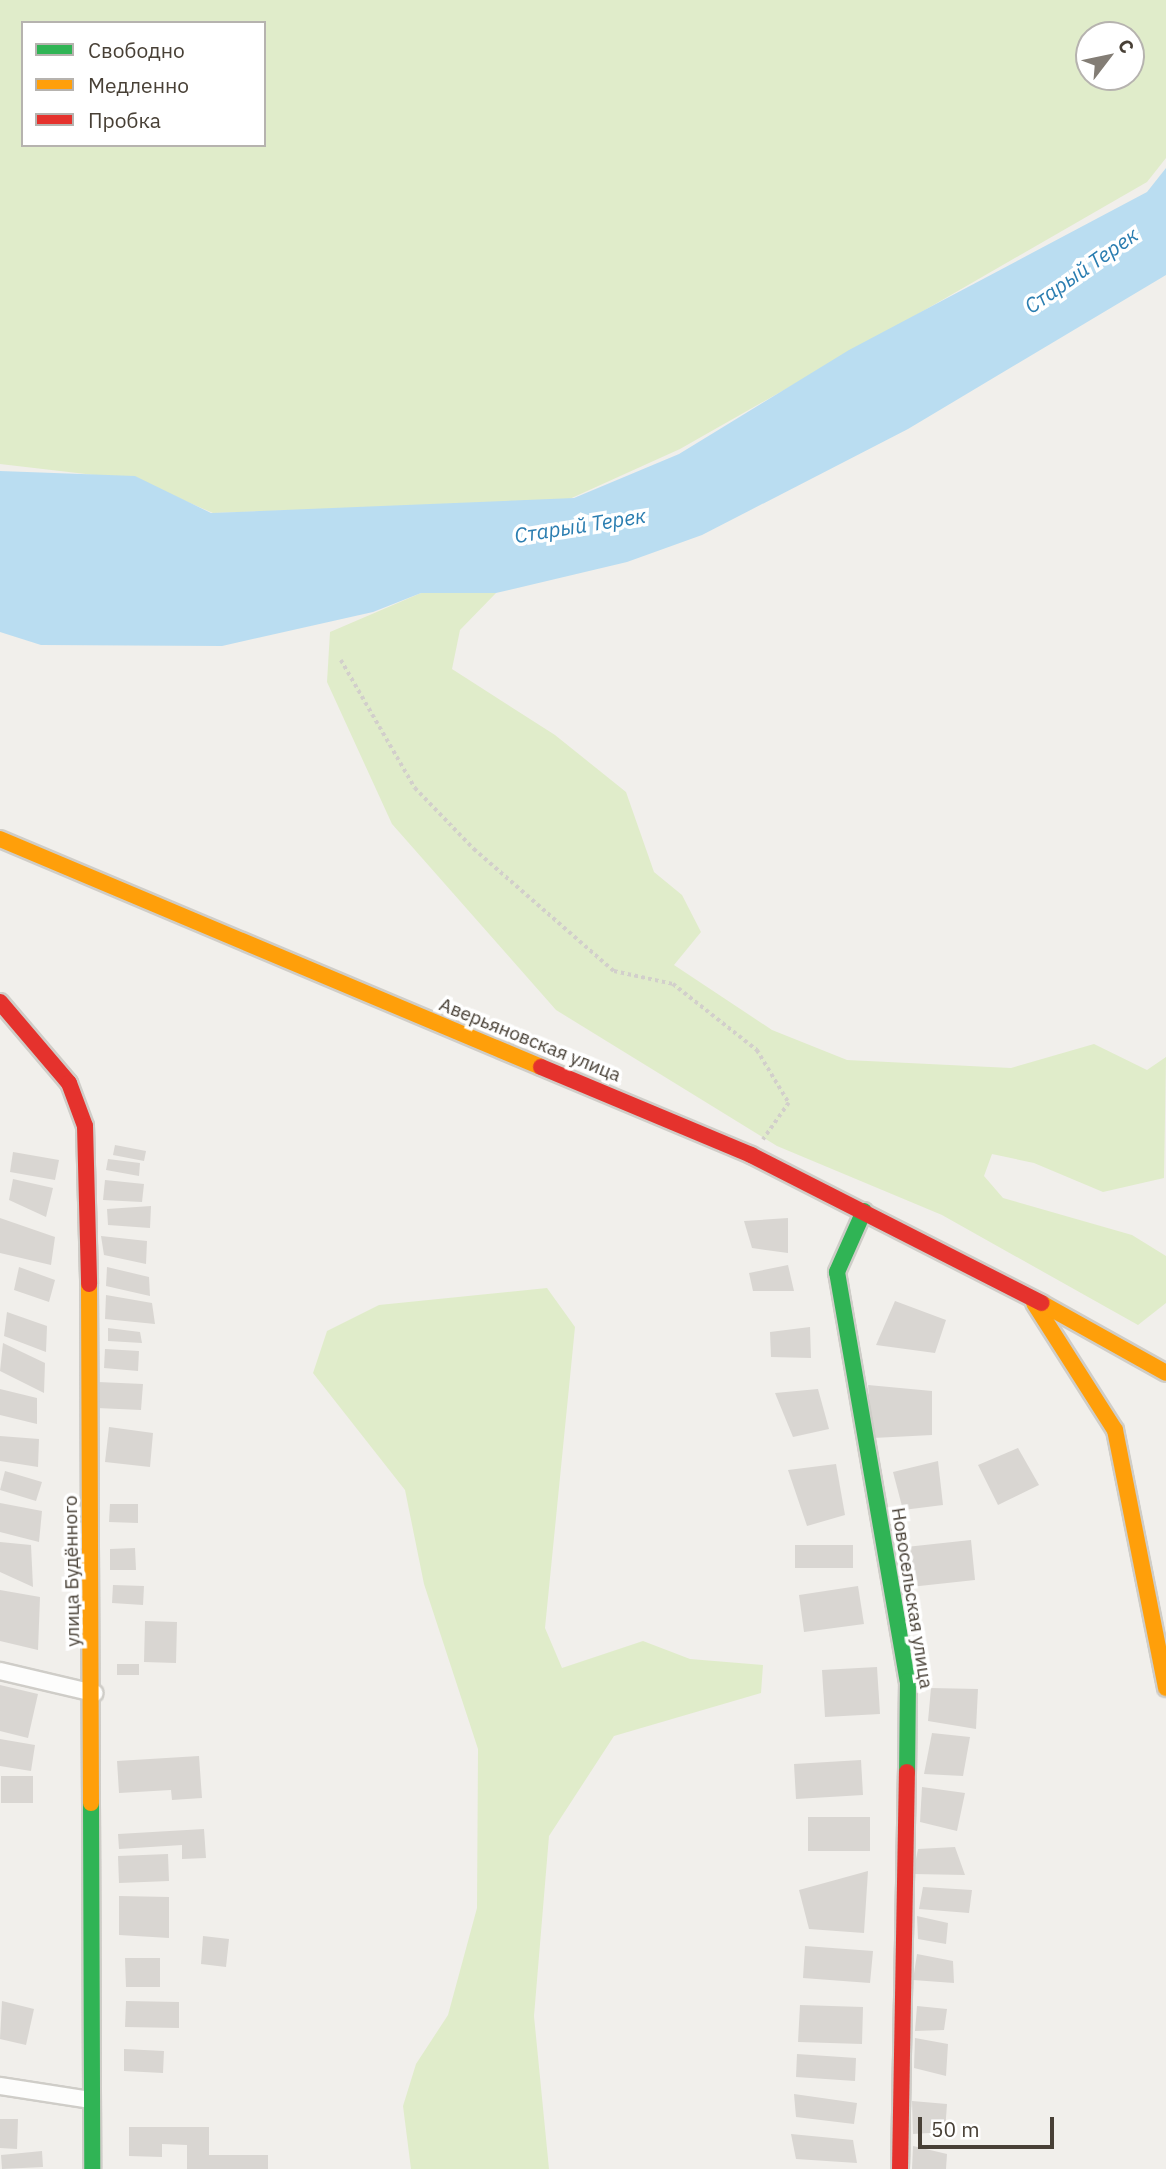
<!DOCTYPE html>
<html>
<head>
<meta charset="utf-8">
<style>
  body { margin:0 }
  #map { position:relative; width:1166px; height:2169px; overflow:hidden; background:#f1efeb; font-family:"IBM Plex Sans",sans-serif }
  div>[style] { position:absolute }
  .green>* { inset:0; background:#e0ecca }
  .water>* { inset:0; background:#baddf1 }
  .building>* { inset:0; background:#d9d6d2 }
  .path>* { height:3.5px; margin-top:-1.75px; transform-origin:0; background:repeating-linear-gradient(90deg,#d2cfcb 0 3.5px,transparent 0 7px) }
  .roads { filter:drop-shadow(2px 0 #cfcdc8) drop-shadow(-2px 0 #cfcdc8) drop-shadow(0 2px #cfcdc8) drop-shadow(0 -2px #cfcdc8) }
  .street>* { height:16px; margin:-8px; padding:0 8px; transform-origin:8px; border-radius:8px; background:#fdfdfc }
  .fast>* { height:16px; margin:-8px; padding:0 8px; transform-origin:8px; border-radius:8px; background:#30b455 }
  .slow>* { height:16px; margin:-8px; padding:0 8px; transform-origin:8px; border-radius:8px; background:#ff9f0a }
  .jam>* { height:16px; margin:-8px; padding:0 8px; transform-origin:8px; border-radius:8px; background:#e5322d }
  span { translate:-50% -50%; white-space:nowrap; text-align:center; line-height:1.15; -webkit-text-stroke:7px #fff; paint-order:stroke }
  .street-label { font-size:19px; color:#484036 }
  .water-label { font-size:21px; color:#2a7db0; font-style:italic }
  .legend { position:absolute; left:21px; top:21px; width:245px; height:126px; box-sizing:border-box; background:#fff; border:2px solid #b6b3af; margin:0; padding:9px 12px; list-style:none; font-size:21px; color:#484036 }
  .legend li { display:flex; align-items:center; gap:14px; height:35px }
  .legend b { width:35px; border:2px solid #b6b3af }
  .north { position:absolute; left:1075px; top:21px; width:70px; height:70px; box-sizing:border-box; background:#fff; border:2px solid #b6b3af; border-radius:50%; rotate:58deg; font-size:19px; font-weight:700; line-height:28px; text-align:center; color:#484036 }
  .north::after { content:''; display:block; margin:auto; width:24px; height:32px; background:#837d75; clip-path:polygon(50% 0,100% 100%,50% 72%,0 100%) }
  .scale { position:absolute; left:918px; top:2117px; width:136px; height:32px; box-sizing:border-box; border:4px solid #484036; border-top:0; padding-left:9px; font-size:21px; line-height:24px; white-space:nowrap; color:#484036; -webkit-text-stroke:5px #fff; paint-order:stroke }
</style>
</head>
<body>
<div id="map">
  <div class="green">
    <i style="clip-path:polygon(evenodd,0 0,1166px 0,1166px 158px,1147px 182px,911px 318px,680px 449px,565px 501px,213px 513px,137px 480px,0 464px,0 0,23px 23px,264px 23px,264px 145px,23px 145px,23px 23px,0 0,1089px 35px,1131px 35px,1131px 77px,1089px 77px,1089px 35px)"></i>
    <i style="clip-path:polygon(421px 593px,496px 593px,460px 630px,452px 669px,555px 735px,626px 792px,654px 872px,682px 895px,701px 932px,674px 965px,772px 1030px,847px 1060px,1011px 1068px,1094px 1044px,1147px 1070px,1166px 1057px,1164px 1178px,1103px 1192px,1034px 1163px,992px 1154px,984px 1176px,1003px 1198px,1132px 1235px,1166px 1256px,1166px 1303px,1138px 1325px,942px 1215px,777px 1146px,556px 1010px,392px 824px,327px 682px,330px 632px)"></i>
    <i style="clip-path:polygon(547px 1288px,575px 1327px,545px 1628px,562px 1668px,643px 1641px,690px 1659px,763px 1665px,761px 1693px,614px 1736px,549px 1836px,534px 2016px,549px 2169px,411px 2169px,403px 2106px,416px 2064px,448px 2015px,477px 1908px,478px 1749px,424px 1584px,405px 1490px,313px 1373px,327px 1331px,379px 1305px)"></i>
  </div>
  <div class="water">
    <i style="clip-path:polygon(1166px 168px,1166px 275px,908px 429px,702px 535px,627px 562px,496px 593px,421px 593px,373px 612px,222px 646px,41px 645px,0 632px,0 471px,135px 476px,211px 513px,574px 498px,679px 454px,849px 350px,1147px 192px)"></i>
  </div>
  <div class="building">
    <i style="clip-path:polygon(115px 1145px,146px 1151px,144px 1161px,113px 1155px)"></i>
    <i style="clip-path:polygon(13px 1152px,59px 1160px,55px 1180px,10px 1172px)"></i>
    <i style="clip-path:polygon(108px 1159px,140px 1163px,139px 1176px,106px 1170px)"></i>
    <i style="clip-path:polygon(13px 1179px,53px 1188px,46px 1217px,9px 1200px)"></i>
    <i style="clip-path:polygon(105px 1180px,144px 1184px,142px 1202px,103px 1200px)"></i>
    <i style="clip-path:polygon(151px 1206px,150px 1228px,108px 1225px,107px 1209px)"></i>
    <i style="clip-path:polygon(0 1218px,55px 1237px,51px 1265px,0 1253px)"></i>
    <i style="clip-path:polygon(788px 1218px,788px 1253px,752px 1248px,744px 1221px)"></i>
    <i style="clip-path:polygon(101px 1236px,147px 1241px,146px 1264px,104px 1255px)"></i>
    <i style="clip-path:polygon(788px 1265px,794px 1291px,753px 1291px,749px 1273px)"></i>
    <i style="clip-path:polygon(19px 1267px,55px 1280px,49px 1302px,14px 1290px)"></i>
    <i style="clip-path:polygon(107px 1267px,149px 1277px,150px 1296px,106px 1286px)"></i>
    <i style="clip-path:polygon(106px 1295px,152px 1303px,155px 1324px,105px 1319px)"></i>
    <i style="clip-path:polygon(895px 1301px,946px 1320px,935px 1353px,876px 1345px)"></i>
    <i style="clip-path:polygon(7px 1312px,47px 1326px,46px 1352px,4px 1336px)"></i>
    <i style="clip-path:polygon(810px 1327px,811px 1358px,771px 1357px,770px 1332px)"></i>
    <i style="clip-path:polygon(108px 1328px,140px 1332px,142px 1343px,108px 1341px)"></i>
    <i style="clip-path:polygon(3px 1343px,45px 1363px,44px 1393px,0 1371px)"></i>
    <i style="clip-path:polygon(105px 1349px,139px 1351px,138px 1371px,104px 1368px)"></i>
    <i style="clip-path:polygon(98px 1382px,143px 1384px,141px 1410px,97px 1408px)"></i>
    <i style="clip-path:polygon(868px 1385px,932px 1391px,932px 1435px,873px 1438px)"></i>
    <i style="clip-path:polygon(0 1389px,37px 1398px,37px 1424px,0 1415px)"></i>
    <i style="clip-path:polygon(818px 1389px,829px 1429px,793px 1437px,775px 1393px)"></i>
    <i style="clip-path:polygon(109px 1427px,153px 1433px,150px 1467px,105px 1462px)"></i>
    <i style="clip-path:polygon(0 1436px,39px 1439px,38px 1467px,0 1461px)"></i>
    <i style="clip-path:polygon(1018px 1448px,1039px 1485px,998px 1505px,978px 1465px)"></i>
    <i style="clip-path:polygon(938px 1461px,943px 1505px,903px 1510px,893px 1472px)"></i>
    <i style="clip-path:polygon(836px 1464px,845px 1515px,807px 1526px,788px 1470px)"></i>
    <i style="clip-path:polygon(5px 1471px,42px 1482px,36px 1501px,0 1490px)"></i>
    <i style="clip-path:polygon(0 1503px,42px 1511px,39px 1542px,0 1532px)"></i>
    <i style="clip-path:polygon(110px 1504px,138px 1504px,138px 1523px,109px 1522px)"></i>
    <i style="clip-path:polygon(971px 1540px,975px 1580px,910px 1587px,906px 1547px)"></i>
    <i style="clip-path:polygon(0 1542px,31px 1545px,33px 1587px,0 1572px)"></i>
    <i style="clip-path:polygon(795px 1545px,853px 1545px,853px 1568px,795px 1568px)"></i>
    <i style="clip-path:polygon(135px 1548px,136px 1570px,110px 1570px,110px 1549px)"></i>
    <i style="clip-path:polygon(113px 1585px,144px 1586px,143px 1605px,112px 1603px)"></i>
    <i style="clip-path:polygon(858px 1586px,864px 1624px,804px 1632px,799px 1595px)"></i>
    <i style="clip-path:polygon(0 1590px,40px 1597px,38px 1650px,0 1641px)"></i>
    <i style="clip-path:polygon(145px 1621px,177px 1622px,176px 1663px,144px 1662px)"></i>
    <i style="clip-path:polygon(117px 1664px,139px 1664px,139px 1675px,117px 1675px)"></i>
    <i style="clip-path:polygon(877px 1667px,880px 1714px,825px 1717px,822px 1670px)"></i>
    <i style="clip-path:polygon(0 1685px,38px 1694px,28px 1738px,0 1731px)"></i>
    <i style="clip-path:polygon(931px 1688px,978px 1689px,976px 1729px,928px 1721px)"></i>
    <i style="clip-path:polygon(932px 1733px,970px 1737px,963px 1776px,924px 1774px)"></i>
    <i style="clip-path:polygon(0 1739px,35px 1745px,31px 1771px,0 1766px)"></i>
    <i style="clip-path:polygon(199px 1756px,202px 1798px,172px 1800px,171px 1790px,119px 1793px,117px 1761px)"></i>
    <i style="clip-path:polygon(861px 1760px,863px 1795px,796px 1799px,794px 1764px)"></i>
    <i style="clip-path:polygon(1px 1776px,33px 1776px,33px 1803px,1px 1803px)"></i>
    <i style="clip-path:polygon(922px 1787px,965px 1793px,957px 1831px,920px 1822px)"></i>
    <i style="clip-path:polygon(808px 1817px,870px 1817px,870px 1851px,808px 1851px)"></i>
    <i style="clip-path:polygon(204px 1829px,206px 1858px,182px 1859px,182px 1845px,119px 1849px,118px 1834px)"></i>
    <i style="clip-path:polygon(955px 1847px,965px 1875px,913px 1874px,918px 1849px)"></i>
    <i style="clip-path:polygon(168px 1854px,169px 1881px,119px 1883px,118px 1856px)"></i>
    <i style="clip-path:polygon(868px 1871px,864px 1933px,809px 1929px,799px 1890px)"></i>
    <i style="clip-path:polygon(923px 1887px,972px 1890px,969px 1913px,919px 1909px)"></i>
    <i style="clip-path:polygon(119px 1896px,169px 1897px,169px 1938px,119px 1935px)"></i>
    <i style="clip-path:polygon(917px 1916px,948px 1923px,946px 1944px,918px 1939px)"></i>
    <i style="clip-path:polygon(203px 1936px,229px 1939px,226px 1967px,201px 1964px)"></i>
    <i style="clip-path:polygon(805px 1946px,873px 1951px,870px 1983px,803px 1978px)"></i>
    <i style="clip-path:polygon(917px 1954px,953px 1961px,954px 1983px,913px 1980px)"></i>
    <i style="clip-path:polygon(125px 1958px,160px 1958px,160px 1987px,126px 1987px)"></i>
    <i style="clip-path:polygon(2px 2001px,34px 2009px,26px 2045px,0 2039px)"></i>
    <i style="clip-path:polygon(126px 2001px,179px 2002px,179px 2028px,125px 2027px)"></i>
    <i style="clip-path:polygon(800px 2005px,863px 2007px,862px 2044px,798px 2042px)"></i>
    <i style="clip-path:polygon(917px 2006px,947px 2009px,944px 2030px,915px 2031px)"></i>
    <i style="clip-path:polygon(915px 2038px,948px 2044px,946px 2076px,914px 2068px)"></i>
    <i style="clip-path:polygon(124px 2049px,164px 2051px,163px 2073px,124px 2071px)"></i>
    <i style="clip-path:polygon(797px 2054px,856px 2058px,855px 2081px,796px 2077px)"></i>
    <i style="clip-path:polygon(794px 2094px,857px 2103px,854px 2124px,796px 2117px)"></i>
    <i style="clip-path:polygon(912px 2101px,947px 2104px,945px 2132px,913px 2134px)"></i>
    <i style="clip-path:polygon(0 2119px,18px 2119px,17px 2149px,0 2148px)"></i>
    <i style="clip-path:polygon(129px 2127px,209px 2127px,209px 2155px,268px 2155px,268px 2169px,187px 2169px,187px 2145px,162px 2144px,162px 2157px,129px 2156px)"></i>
    <i style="clip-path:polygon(791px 2134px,853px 2140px,857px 2163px,796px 2159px)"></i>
    <i style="clip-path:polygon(913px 2146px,947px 2154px,946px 2169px,912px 2169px)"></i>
    <i style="clip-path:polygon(42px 2151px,43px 2167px,2px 2169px,1px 2155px)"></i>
  </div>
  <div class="path">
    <i style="left:341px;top:660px;width:148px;rotate:60deg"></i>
    <i style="left:415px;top:788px;width:85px;rotate:46deg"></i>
    <i style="left:474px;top:849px;width:186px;rotate:41.1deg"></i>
    <i style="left:614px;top:971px;width:60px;rotate:12.4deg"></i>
    <i style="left:673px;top:984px;width:107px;rotate:38.2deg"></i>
    <i style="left:757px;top:1050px;width:62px;rotate:58.9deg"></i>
    <i style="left:789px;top:1103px;width:45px;rotate:125.1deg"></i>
  </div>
  <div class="roads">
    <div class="street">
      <i style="left:0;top:1671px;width:97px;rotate:13.2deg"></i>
      <i style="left:0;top:2086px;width:91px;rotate:8.8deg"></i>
    </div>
    <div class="fast">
      <i style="left:864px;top:1211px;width:67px;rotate:113.9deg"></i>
      <i style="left:837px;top:1272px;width:415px;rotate:80.2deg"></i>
      <i style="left:908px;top:1681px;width:91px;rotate:90.6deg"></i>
      <i style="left:91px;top:1803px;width:366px;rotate:89.8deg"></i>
    </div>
    <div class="slow">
      <i style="left:0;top:839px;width:587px;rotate:22.85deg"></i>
      <i style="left:89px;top:1284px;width:519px;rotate:89.78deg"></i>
      <i style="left:1034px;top:1303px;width:151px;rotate:57.5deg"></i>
      <i style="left:1115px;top:1430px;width:263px;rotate:78.8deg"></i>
      <i style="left:1041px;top:1303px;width:143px;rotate:29.2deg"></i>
    </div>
    <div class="jam">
      <i style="left:0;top:1002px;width:106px;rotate:49.6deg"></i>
      <i style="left:69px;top:1083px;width:46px;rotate:69.6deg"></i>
      <i style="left:85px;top:1126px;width:158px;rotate:88.5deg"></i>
      <i style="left:541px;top:1067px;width:228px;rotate:22.7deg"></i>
      <i style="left:751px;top:1155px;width:326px;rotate:27deg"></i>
      <i style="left:900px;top:2169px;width:397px;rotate:-89deg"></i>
    </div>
  </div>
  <div class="street-label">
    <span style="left:530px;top:1040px;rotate:22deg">Аверьяновская улица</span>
    <span style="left:72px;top:1571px;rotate:-91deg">улица Будённого</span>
    <span style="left:912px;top:1598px;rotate:81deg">Новосельская улица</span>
  </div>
  <div class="water-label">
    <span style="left:1081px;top:270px;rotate:-35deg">Старый Терек</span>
    <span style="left:580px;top:525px;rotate:-9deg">Старый Терек</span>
  </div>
  <ul class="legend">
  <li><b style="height:9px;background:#30b455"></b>Свободно</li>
  <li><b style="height:9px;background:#ff9f0a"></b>Медленно</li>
  <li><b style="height:9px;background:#e5322d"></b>Пробка</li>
  </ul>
  <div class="north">С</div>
  <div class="scale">50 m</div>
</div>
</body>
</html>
